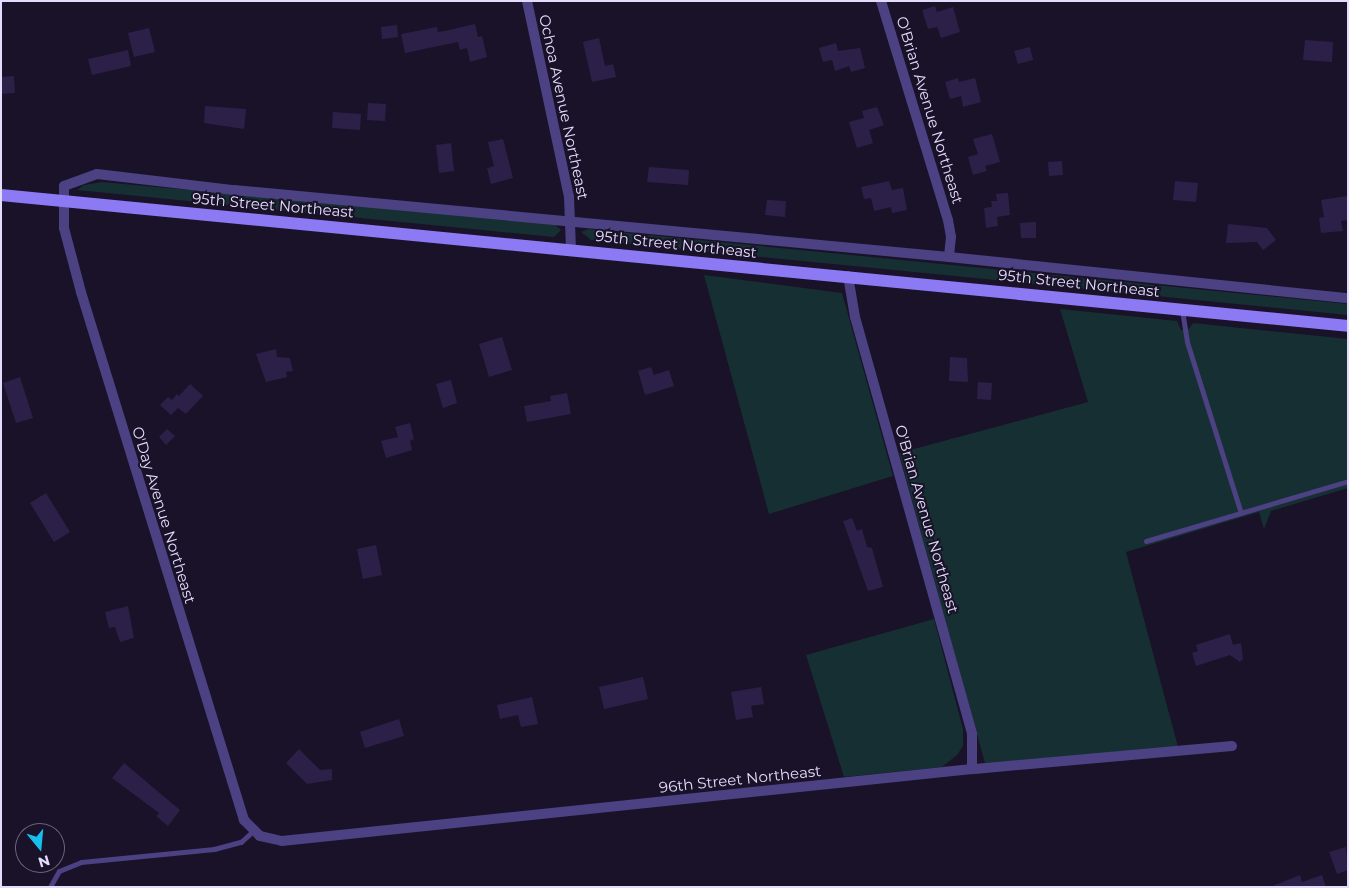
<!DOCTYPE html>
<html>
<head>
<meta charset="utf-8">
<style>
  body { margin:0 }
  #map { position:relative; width:1349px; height:888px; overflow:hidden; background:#191228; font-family:Montserrat,sans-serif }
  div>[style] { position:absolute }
  .green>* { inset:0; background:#162f32 }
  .building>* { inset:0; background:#2c2048 }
  .lane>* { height:5px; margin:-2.5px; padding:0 2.5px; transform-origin:2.5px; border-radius:2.5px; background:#4b4183 }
  .street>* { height:10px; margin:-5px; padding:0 5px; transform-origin:5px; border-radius:5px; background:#4b4183 }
  .secondary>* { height:12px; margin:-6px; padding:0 6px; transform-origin:6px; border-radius:6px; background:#8c7af5 }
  span { translate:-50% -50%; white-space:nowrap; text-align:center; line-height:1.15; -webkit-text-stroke:4px #191228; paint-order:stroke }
  .street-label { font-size:15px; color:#e3dcfc }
  .frame { position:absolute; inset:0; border:2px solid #e3dcfc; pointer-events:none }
  .north { position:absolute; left:15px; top:823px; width:50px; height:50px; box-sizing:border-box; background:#191228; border:1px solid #6a637d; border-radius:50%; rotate:163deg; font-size:14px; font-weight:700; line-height:20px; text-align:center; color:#e3dcfc }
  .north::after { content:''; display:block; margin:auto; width:18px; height:22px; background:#17bfed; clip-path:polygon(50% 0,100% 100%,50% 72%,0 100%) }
</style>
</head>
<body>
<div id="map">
  <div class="green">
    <i style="clip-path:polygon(102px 182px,553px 223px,561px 230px,554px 237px,77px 190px,84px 185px)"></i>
    <i style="clip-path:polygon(588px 229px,1348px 304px,1348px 315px,591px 240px,581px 232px)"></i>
    <i style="clip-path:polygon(704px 275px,842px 293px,893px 476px,769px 514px)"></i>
    <i style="clip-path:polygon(1060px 309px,1177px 321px,1181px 330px,1188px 330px,1193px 323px,1348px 339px,1348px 488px,1271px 511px,1264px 529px,1259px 512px,1126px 552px,1178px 747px,985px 763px,899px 453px,1088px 402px)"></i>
    <i style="clip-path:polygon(934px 619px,963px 729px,963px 746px,957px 755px,942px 767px,844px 777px,806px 655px)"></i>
  </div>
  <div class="building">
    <i style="clip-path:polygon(935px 6px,937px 12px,953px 7px,960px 32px,941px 38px,937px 27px,928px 29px,922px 10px)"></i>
    <i style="clip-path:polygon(475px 24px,478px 37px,482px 36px,487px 57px,470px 62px,467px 48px,460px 50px,458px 42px,405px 53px,401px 34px,437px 27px,438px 32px,445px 31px)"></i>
    <i style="clip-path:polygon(397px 25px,398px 37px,382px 39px,381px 27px)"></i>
    <i style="clip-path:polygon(149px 28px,155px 52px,134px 57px,128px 33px)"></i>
    <i style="clip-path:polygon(599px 38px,605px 66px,613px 64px,616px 77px,592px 82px,583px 42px)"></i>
    <i style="clip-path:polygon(1305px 40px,1333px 42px,1332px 62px,1303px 60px)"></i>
    <i style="clip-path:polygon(836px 43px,838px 51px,860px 48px,865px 68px,851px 72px,849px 66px,835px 71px,832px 60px,823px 62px,819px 48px)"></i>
    <i style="clip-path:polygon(1030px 47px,1033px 60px,1018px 64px,1014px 51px)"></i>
    <i style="clip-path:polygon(128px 50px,131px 66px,92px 75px,88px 59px)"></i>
    <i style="clip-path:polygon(14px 76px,15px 93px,1px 94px,1px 77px)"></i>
    <i style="clip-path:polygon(958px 78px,959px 82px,975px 78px,981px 102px,963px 107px,961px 96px,950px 99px,945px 82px)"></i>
    <i style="clip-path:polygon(368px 103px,386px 104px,385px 121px,367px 120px)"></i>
    <i style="clip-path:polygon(205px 106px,246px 109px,244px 129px,204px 123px)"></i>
    <i style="clip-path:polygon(877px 107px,884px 125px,869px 130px,873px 143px,857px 148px,849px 122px,864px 118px,862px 111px)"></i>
    <i style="clip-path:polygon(333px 112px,361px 114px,360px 130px,332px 128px)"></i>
    <i style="clip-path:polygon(992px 134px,1000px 162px,985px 166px,987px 171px,973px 175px,968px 157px,978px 154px,973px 139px)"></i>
    <i style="clip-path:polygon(503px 139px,513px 178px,491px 184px,487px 168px,494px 166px,488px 142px)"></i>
    <i style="clip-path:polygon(451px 143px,454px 171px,439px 173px,436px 145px)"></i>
    <i style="clip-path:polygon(1062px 161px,1063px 175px,1049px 176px,1048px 162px)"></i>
    <i style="clip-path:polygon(649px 167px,689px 170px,688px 185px,647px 182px)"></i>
    <i style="clip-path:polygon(889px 181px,892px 190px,903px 188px,907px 210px,892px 213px,891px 207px,874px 211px,871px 198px,864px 199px,861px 187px)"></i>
    <i style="clip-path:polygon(1175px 181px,1198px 183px,1196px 202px,1173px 200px)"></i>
    <i style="clip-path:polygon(1008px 193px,1010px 215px,997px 217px,998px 226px,986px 228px,984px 208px,992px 207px,991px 201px,997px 201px,996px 194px)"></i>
    <i style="clip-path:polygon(1347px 196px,1348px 220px,1341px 221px,1343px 231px,1321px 233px,1319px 218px,1324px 217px,1321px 200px)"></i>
    <i style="clip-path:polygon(767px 200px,786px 201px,785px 217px,765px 215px)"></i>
    <i style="clip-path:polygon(1036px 222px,1036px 238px,1021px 238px,1020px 223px)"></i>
    <i style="clip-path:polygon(1228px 224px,1267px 228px,1276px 240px,1263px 250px,1257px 242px,1226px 243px)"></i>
    <i style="clip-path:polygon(502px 337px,512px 370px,489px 377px,479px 344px)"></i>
    <i style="clip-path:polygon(276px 349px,277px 357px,290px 358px,293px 371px,286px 372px,287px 377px,266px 382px,256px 354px)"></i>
    <i style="clip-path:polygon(950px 357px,967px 358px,968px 382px,949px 381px)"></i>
    <i style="clip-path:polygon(651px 367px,654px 375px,669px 370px,674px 386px,645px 395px,638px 371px)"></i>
    <i style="clip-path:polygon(20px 377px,33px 418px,16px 423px,3px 383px)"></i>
    <i style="clip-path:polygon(451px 380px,457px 403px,443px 408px,436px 384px)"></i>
    <i style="clip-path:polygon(978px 382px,992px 383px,991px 400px,977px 399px)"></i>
    <i style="clip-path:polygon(190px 384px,203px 396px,186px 414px,178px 408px,171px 415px,160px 405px,168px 397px,172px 400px,177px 394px,179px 396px)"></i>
    <i style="clip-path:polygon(567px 393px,571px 414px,527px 422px,524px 406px,551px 401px,550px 396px)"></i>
    <i style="clip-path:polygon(410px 423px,414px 439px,410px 441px,412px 450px,386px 458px,381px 441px,398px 437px,395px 427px)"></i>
    <i style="clip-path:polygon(167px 429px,175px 436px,166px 445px,159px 437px)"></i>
    <i style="clip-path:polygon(46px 493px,70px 532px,54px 542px,30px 503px)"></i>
    <i style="clip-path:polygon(852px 518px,857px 531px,862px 529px,867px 547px,872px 548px,883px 587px,868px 591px,843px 521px)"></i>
    <i style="clip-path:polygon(376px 545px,382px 575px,363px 579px,357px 549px)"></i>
    <i style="clip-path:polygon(128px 606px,134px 638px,120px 642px,115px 627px,109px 628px,105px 612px)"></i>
    <i style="clip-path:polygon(1230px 634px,1233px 645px,1241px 643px,1243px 659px,1240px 662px,1230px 655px,1196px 666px,1192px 653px,1198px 651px,1196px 645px)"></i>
    <i style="clip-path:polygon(643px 677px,648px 699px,604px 709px,599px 687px)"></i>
    <i style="clip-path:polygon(761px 687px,764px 704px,751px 706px,753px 717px,736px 720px,731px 692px)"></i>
    <i style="clip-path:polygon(532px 697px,538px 724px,521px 727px,518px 715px,500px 719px,497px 705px)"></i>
    <i style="clip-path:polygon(399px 719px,404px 736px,365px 748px,360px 732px)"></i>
    <i style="clip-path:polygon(299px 749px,320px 770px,332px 769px,332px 780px,307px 784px,286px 763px)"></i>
    <i style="clip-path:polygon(124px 763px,180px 810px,168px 826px,156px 816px,159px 813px,112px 778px)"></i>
    <i style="clip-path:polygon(1346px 847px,1348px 870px,1337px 874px,1329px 852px)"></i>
    <i style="clip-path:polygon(1300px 875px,1302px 882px,1322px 875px,1326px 887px,1270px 887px)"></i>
  </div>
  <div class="lane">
    <i style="left:1182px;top:310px;width:32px;rotate:81deg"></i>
    <i style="left:1187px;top:342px;width:179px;rotate:72.5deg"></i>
    <i style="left:1146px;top:541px;width:211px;rotate:-16.5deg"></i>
    <i style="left:50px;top:887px;width:18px;rotate:-61deg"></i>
    <i style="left:59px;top:871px;width:24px;rotate:-22deg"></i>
    <i style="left:81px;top:862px;width:134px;rotate:-5.6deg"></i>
    <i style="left:214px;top:849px;width:28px;rotate:-15deg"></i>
    <i style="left:241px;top:842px;width:16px;rotate:-43deg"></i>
  </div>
  <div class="street">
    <i style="left:527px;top:1px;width:200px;rotate:77.9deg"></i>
    <i style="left:569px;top:197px;width:53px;rotate:87.8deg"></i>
    <i style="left:881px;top:1px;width:229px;rotate:73deg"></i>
    <i style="left:948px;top:220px;width:17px;rotate:80deg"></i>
    <i style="left:951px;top:237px;width:20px;rotate:96deg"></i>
    <i style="left:848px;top:276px;width:42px;rotate:80.3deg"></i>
    <i style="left:855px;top:317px;width:433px;rotate:74.3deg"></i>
    <i style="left:972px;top:734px;width:35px;rotate:90deg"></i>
    <i style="left:1232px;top:746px;width:261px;rotate:174.9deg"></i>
    <i style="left:972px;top:769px;width:694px;rotate:174.04deg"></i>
    <i style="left:282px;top:841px;width:23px;rotate:-167deg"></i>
    <i style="left:260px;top:836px;width:23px;rotate:-135deg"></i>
    <i style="left:244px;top:820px;width:553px;rotate:-107.16deg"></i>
    <i style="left:81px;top:292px;width:66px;rotate:-104.9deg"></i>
    <i style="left:64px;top:228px;width:42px;rotate:-90deg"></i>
    <i style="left:64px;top:186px;width:35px;rotate:-20deg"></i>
    <i style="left:97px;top:174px;width:138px;rotate:6.7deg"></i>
    <i style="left:234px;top:190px;width:718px;rotate:5.35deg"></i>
    <i style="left:949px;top:257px;width:401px;rotate:5.9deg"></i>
  </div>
  <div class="secondary">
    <i style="left:1px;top:195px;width:1353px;rotate:5.55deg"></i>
  </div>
  <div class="street-label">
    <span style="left:564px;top:107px;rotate:78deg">Ochoa Avenue Northeast</span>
    <span style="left:930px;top:110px;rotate:73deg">O'Brian Avenue Northeast</span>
    <span style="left:273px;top:205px;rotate:5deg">95th Street Northeast</span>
    <span style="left:676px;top:244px;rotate:6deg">95th Street Northeast</span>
    <span style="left:1079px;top:283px;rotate:6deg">95th Street Northeast</span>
    <span style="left:164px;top:515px;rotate:73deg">O'Day Avenue Northeast</span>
    <span style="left:927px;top:519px;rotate:74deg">O'Brian Avenue Northeast</span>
    <span style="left:740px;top:779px;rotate:-6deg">96th Street Northeast</span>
  </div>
  <div class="frame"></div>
  <div class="north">N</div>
</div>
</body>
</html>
